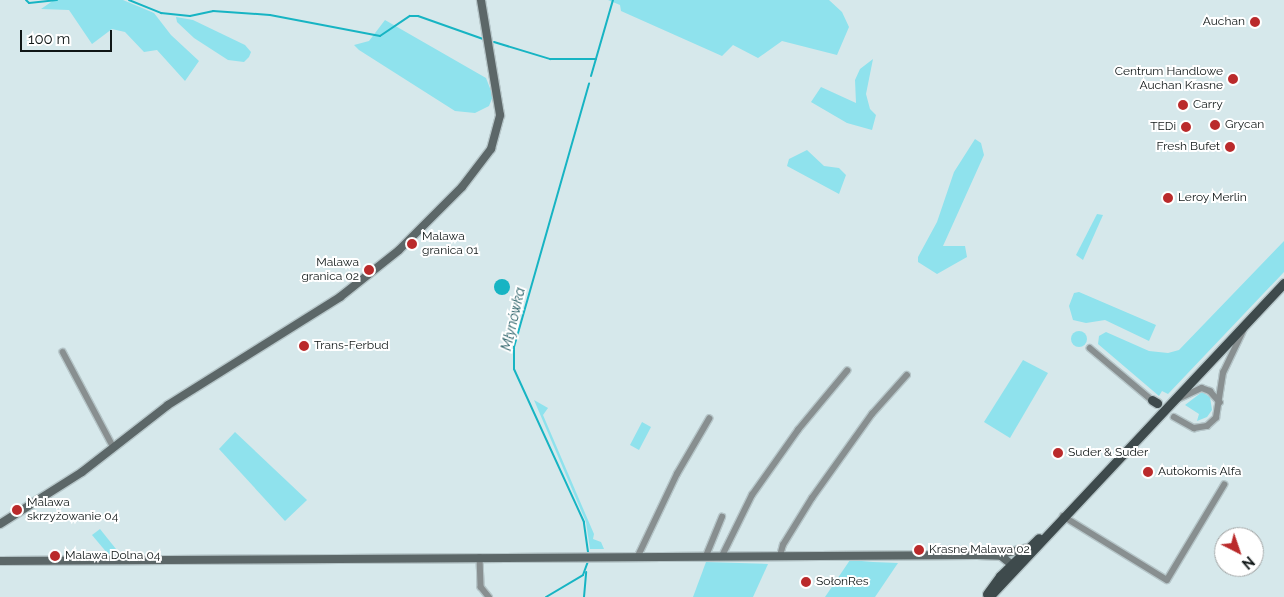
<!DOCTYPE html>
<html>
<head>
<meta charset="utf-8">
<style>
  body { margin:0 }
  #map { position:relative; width:1284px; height:597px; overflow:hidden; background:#d6e8eb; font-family:Raleway,sans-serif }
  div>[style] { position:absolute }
  .green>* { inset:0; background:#8fe2ed }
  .round { border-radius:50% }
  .water>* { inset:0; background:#17b4c3 }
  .stream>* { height:2px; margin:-1px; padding:0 1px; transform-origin:1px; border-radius:1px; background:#17b4c3 }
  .roads { filter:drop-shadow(1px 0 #b6c6c9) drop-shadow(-1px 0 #b6c6c9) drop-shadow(0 1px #b6c6c9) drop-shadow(0 -1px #b6c6c9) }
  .street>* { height:5.5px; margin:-2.75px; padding:0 2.75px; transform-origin:2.75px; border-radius:2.75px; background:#888f90 }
  .secondary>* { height:8px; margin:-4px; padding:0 4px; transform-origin:4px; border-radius:4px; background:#5c6768 }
  .primary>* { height:9px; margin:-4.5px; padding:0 4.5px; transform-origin:4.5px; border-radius:4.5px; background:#3e4a4c }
  .dots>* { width:14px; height:14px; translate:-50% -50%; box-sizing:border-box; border:2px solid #fff; border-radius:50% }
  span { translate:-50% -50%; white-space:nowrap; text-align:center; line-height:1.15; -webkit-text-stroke:4px #fff; paint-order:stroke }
  .poi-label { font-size:12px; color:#0f1616 }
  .right { translate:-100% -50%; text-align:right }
  .left { translate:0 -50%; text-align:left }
  .water-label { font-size:14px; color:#245c63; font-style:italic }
  .north { position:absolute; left:1214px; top:527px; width:50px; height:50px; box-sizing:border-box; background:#fff; border:1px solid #9fa2a2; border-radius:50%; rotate:139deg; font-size:14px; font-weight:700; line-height:20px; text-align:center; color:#0f1616 }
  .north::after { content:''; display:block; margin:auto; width:18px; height:22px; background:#ba2a2b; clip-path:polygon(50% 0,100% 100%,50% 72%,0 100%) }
  .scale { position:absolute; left:20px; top:30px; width:92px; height:22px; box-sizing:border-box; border:2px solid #0f1616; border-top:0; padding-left:6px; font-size:15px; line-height:18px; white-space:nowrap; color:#0f1616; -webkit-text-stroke:4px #fff; paint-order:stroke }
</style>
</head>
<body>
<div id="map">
  <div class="green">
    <i style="clip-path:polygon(54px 0,123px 0,154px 13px,171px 35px,199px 61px,185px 81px,157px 50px,144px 52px,125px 32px,112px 29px,92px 44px,69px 10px,41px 9px)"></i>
    <i style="clip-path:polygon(608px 0,829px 0,842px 12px,849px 27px,837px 55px,782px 41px,758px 58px,733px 45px,722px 56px,621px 11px,620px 5px)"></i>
    <i style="clip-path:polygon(176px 17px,193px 20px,245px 45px,251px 52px,249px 57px,244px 62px,228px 60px,194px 38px,177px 22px)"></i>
    <i style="clip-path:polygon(385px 20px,486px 78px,493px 96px,489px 106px,475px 113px,455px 111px,359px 50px,354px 45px,369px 41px)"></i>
    <i style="clip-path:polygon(873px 59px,866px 94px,870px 109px,876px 115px,872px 130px,847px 123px,811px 102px,821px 87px,856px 103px,855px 80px,860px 69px)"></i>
    <i style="clip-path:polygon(975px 139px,981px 143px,984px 155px,943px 246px,965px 246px,967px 257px,937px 274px,918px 262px,918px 257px,937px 222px,954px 172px)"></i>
    <i style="clip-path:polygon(807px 150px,824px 166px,839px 168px,846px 175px,839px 194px,787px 166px,789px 159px)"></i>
    <i style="clip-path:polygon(1097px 214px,1103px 215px,1083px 260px,1076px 255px)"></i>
    <i style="clip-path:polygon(1284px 241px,1284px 272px,1168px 394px,1162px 391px,1159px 396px,1098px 344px,1099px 336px,1106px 332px,1149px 351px,1168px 353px,1179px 350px)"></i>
    <i style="clip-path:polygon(1079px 292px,1156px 325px,1149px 341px,1105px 320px,1086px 323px,1073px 320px,1069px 306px,1074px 293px)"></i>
    <i class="round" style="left:1071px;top:331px;width:16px;height:16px"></i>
    <i style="clip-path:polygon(1023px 360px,1048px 373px,1010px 438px,984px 422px)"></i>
    <i style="clip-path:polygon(1202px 392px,1210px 397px,1212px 410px,1207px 417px,1197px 421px,1199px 414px,1185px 405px)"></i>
    <i style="clip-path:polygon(534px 400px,548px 408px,543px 415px,594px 534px,593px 539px,601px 542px,604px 549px,590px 549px,586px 522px)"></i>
    <i style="clip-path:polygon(642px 422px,651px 427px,639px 450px,630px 445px)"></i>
    <i style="clip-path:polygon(235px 432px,307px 500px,285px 521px,219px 449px)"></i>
    <i style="clip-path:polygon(100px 529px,120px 554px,108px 554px,92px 535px)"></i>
    <i style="clip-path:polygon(850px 560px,873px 562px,898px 563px,875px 597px,825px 597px)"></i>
    <i style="clip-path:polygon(706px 562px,768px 564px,753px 597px,693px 597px)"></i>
  </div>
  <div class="water">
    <i class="round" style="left:494px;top:279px;width:16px;height:16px"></i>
  </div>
  <div class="stream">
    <i style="left:26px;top:0;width:4px;rotate:45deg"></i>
    <i style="left:29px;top:3px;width:28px;rotate:-6deg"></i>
    <i style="left:129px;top:0;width:35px;rotate:22deg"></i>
    <i style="left:161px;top:13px;width:29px;rotate:6deg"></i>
    <i style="left:190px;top:16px;width:24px;rotate:-12deg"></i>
    <i style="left:213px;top:11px;width:57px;rotate:4deg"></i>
    <i style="left:270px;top:15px;width:112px;rotate:10.8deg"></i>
    <i style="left:380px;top:36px;width:36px;rotate:-34deg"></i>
    <i style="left:410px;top:16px;width:8px"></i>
    <i style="left:418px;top:16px;width:69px;rotate:19.5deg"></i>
    <i style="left:494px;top:42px;width:59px;rotate:16.9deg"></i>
    <i style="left:550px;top:59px;width:46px"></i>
    <i style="left:591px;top:76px;width:79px;rotate:-73.9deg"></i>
    <i style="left:588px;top:552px;width:30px;rotate:-98deg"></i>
    <i style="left:584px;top:522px;width:168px;rotate:-114.6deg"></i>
    <i style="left:514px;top:369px;width:22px;rotate:-90deg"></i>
    <i style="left:514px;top:347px;width:274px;rotate:-74.1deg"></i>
    <i style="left:546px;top:597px;width:43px;rotate:-30.7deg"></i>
    <i style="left:583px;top:575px;width:15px;rotate:-70deg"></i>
    <i style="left:584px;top:597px;width:25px;rotate:-85deg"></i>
  </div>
  <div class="roads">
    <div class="street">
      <i style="left:1090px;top:348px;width:81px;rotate:40deg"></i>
      <i style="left:63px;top:352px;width:106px;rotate:62deg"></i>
      <i style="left:1178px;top:399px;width:26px;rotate:-25deg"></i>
      <i style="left:1202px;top:388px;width:9px;rotate:21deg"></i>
      <i style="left:1210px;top:391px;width:15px;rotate:48deg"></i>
      <i style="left:1174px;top:417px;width:23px;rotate:29deg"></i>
      <i style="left:1194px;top:428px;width:13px;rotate:-9deg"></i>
      <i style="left:1207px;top:426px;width:12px;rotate:-42deg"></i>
      <i style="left:1216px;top:418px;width:46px;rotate:-81.2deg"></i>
      <i style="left:1223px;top:373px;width:49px;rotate:-64.5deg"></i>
      <i style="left:1063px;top:516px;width:122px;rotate:31.6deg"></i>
      <i style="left:1167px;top:580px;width:111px;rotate:-59deg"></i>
      <i style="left:723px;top:554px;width:66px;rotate:-63.8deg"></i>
      <i style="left:752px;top:495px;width:80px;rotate:-54.7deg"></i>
      <i style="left:798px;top:430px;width:77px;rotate:-50.3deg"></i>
      <i style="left:638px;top:556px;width:91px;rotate:-64.6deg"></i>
      <i style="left:677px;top:474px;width:64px;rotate:-59.8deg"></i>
      <i style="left:706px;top:556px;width:42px;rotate:-67.7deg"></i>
      <i style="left:780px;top:556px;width:11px;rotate:-75deg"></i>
      <i style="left:783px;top:545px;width:55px;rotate:-58.3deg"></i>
      <i style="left:812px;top:498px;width:103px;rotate:-54.5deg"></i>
      <i style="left:872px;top:414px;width:52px;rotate:-48.1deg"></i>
      <i style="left:480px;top:557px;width:30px;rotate:88deg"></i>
      <i style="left:481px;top:587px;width:13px;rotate:51deg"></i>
    </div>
    <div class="secondary">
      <i style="left:0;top:524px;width:97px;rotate:-32.4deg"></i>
      <i style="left:82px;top:472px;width:109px;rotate:-37.9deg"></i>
      <i style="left:168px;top:405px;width:203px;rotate:-32.1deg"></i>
      <i style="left:340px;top:297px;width:75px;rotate:-38.5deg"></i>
      <i style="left:399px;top:250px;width:89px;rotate:-45deg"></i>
      <i style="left:462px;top:187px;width:48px;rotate:-52.7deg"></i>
      <i style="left:491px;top:149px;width:35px;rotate:-75deg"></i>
      <i style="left:500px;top:115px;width:117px;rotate:-99.4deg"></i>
      <i style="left:997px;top:555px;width:31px;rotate:-13deg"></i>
      <i style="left:0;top:561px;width:977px;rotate:-0.35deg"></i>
      <i style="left:977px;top:555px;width:24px;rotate:2deg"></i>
      <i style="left:1001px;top:556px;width:13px;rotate:39deg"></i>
      <i style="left:1011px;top:564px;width:6px;rotate:81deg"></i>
    </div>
    <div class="primary">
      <i style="left:1152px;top:400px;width:6px;rotate:31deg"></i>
      <i style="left:987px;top:594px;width:22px;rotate:-54deg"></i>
      <i style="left:1000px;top:576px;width:54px;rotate:-44.3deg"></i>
      <i style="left:989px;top:597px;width:431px;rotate:-46.8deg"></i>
    </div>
  </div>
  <div class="dots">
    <i style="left:1255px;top:22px;background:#ba2a2b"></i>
    <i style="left:1233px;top:79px;background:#ba2a2b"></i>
    <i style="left:1183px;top:105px;background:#ba2a2b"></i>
    <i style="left:1215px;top:125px;background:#ba2a2b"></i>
    <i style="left:1186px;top:127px;background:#ba2a2b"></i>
    <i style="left:1230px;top:147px;background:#ba2a2b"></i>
    <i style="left:1168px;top:198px;background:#ba2a2b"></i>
    <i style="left:412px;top:244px;background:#ba2a2b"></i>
    <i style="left:369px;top:270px;background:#ba2a2b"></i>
    <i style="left:304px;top:346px;background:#ba2a2b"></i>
    <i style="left:1058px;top:453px;background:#ba2a2b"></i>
    <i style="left:1148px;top:472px;background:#ba2a2b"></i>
    <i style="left:17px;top:510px;background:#ba2a2b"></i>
    <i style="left:919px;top:550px;background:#ba2a2b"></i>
    <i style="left:55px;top:556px;background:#ba2a2b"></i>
    <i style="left:806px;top:582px;background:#ba2a2b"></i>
  </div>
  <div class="poi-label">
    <span class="right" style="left:1245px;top:22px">Auchan</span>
    <span class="right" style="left:1223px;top:79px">Centrum Handlowe<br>Auchan Krasne</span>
    <span class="left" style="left:1193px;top:105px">Carry</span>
    <span class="left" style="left:1225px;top:125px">Grycan</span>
    <span class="right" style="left:1176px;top:127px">TEDi</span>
    <span class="right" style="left:1220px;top:147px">Fresh Bufet</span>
    <span class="left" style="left:1178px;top:198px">Leroy Merlin</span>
    <span class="left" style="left:422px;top:244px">Malawa<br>granica 01</span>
    <span class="right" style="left:359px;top:270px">Malawa<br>granica 02</span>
    <span class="left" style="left:314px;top:346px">Trans-Ferbud</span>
    <span class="left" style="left:1068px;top:453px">Suder &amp; Suder</span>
    <span class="left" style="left:1158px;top:472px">Autokomis Alfa</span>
    <span class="left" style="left:27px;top:510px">Malawa<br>skrzyżowanie 04</span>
    <span class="left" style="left:929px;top:550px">Krasne Malawa 02</span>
    <span class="left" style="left:65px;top:556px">Malawa Dolna 04</span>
    <span class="left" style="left:816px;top:582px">SołonRes</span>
  </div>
  <div class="water-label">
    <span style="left:513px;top:319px;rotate:-77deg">Młynówka</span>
  </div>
  <div class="north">N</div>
  <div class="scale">100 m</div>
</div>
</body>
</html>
